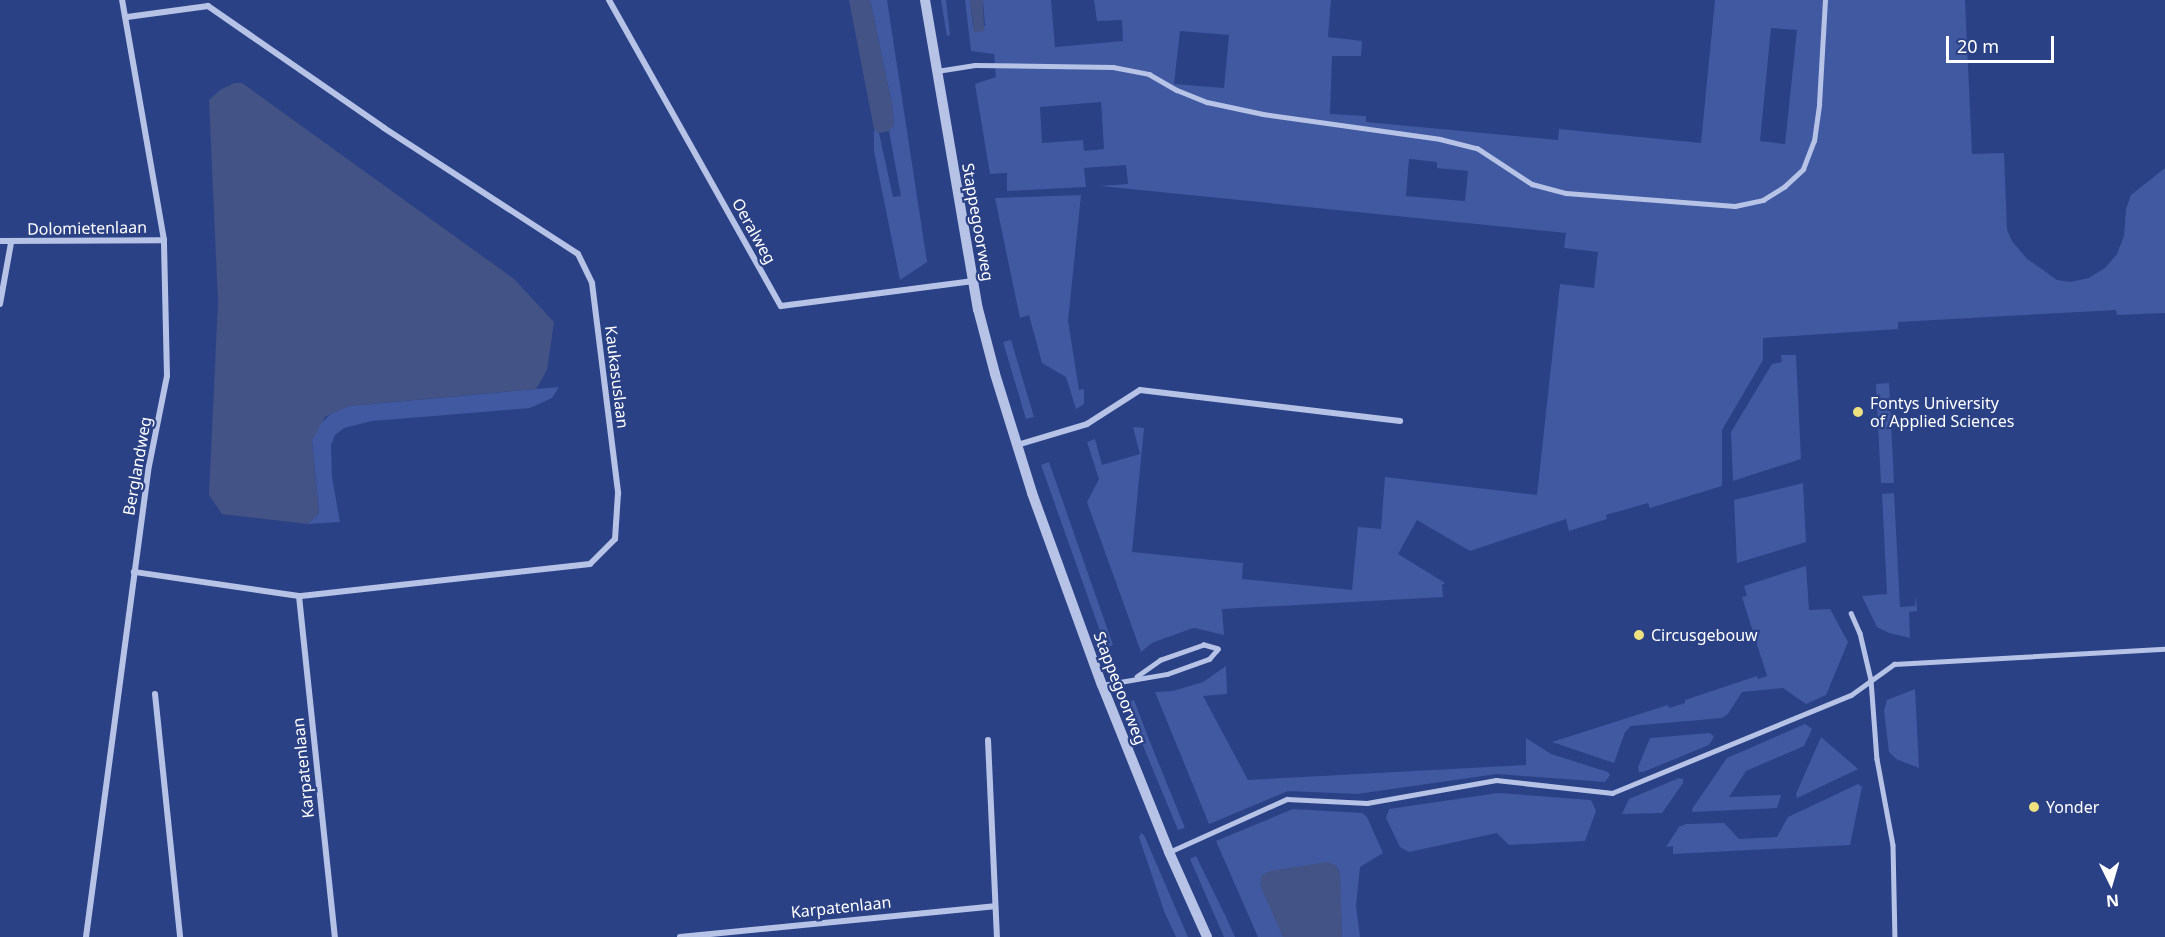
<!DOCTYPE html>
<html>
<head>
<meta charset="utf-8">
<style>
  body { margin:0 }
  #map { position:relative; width:2165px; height:937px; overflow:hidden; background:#2b4185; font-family:"Noto Sans",sans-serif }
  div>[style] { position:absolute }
  .green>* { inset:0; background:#4059a1 }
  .water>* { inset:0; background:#435385 }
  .service>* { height:4.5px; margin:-2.25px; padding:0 2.25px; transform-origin:2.25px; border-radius:2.25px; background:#b6c3e7 }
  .minor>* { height:6px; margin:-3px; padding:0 3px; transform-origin:3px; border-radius:3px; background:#b6c3e7 }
  .tertiary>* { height:10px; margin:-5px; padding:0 5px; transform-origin:5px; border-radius:5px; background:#b6c3e7 }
  .dots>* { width:16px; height:16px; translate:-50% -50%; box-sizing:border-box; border:3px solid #2b4185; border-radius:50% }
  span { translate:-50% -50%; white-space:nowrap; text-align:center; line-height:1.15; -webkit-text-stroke:4.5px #2b4185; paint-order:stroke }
  .street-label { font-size:16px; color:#fff }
  .poi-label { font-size:16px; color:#fff }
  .left { translate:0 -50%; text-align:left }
  .north { position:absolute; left:2081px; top:853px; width:60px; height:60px; -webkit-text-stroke:4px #2b4185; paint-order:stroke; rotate:175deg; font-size:16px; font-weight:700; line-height:24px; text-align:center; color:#fff }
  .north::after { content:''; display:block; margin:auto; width:21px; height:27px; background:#fff; clip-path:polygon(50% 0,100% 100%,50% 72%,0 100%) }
  .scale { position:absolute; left:1946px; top:36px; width:108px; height:27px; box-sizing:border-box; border:3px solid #fff; border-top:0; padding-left:8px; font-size:18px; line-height:21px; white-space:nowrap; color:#fff; -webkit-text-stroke:4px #2b4185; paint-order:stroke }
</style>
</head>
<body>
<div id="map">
  <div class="green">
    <i style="clip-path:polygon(870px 0,887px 0,927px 262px,900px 280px,874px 151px,874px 129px,879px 133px,893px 197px,901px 196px,889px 131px,894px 125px,892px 104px)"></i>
    <i style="clip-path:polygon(941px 0,946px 0,950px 35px,947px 36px)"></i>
    <i style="clip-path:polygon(evenodd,965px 0,970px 0,973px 27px,985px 26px,983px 0,1051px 0,1055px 47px,1123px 41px,1122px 20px,1097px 21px,1094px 0,1331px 0,1328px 37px,1362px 41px,1361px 56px,1332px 56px,1330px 114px,1366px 116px,1366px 122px,1558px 140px,1559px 129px,1701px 143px,1715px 0,1965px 0,1972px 154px,2004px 153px,2007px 230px,2012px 241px,2026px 258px,2057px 280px,2070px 282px,2089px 278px,2105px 268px,2117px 254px,2124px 236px,2126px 209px,2131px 195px,2165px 168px,2165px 313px,2117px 315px,2116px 310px,1898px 322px,1898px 329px,1763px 338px,1763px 360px,1722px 430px,1722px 486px,1650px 508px,1648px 503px,1606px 515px,1607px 519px,1569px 531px,1566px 519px,1470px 551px,1417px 520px,1398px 554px,1445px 583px,1442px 585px,1443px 597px,1222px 609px,1224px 635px,1195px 628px,1190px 629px,1152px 643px,1141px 652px,1087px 502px,1099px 479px,1087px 442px,1095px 439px,1102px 465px,1140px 454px,1133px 427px,1144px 428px,1132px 552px,1243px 563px,1242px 579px,1352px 590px,1358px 527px,1381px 529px,1385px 477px,1537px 495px,1560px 284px,1594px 288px,1598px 252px,1564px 248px,1566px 233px,1100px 186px,1128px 184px,1126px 165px,1084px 168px,1086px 187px,1007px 191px,1007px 173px,990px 174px,975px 84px,996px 77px,994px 54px,971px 51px,965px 0,1771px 28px,1797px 30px,1785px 144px,1760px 141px,1771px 28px,965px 0,1180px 31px,1229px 35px,1224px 88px,1174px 84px,1180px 31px,965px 0,1101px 102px,1104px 149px,1084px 151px,1083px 140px,1042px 143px,1040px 107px,1101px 102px,965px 0,1409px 159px,1437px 162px,1437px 168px,1468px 171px,1465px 201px,1406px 196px,1409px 159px)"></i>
    <i style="clip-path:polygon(1081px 195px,1068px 321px,1079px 390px,1084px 389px,1084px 404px,1076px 409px,1066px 377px,1042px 363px,1029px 315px,1020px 318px,995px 198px)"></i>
    <i style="clip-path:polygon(1011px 340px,1034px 417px,1026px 419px,1003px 342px)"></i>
    <i style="clip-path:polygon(1781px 355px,1796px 355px,1801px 459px,1733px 481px,1731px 432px,1772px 364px,1782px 362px)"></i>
    <i style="clip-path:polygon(1889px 383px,1894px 483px,1881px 483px,1876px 384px)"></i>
    <i style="clip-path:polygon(559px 387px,552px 398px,530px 408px,372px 421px,344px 428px,335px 435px,331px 445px,332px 477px,340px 522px,308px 524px,319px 513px,312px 440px,320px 424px,333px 412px,349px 406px)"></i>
    <i style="clip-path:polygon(1049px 462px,1113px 645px,1106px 648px,1041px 465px)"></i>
    <i style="clip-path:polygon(1803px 483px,1806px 542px,1737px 563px,1734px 500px)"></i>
    <i style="clip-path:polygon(1894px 493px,1900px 607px,1915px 606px,1916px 596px,1917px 611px,1909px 612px,1910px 638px,1889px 633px,1877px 627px,1862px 596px,1887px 594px,1882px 494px)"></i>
    <i style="clip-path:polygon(1806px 566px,1809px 610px,1830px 609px,1848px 642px,1826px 695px,1806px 704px,1783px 688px,1742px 692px,1728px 714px,1722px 718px,1631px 726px,1625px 732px,1614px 763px,1552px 742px,1668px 705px,1669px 708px,1685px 703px,1685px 700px,1757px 676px,1758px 679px,1767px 676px,1742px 597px,1747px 596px,1744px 586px)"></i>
    <i style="clip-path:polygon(1226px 666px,1227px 694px,1203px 696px,1248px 780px,1526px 765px,1526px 738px,1551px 754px,1608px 772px,1610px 775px,1605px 782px,1497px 774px,1357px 794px,1288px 791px,1209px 824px,1155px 692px,1173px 691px,1203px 682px)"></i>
    <i style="clip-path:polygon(1915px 689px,1919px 768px,1896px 759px,1889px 752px,1884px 711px,1887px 700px)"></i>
    <i style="clip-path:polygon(1134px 700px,1148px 737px,1185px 828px,1178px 830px,1146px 753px,1127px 703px)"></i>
    <i style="clip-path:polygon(1805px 724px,1812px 729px,1804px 746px,1746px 771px,1729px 797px,1781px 795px,1777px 808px,1693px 812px,1692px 809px,1727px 758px)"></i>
    <i style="clip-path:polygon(1710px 733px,1714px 737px,1709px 745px,1643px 772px,1639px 772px,1638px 767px,1650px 738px)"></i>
    <i style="clip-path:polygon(1821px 737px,1858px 769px,1797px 798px,1796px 794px)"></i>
    <i style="clip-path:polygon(1679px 778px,1683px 779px,1683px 783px,1662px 813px,1622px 814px,1629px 799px)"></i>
    <i style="clip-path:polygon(1858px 784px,1862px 787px,1850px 845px,1673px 854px,1673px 846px,1666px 847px,1679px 827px,1686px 824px,1724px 823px,1739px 839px,1777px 837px,1788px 817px)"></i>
    <i style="clip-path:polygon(1498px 793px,1591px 800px,1596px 811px,1585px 841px,1509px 845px,1497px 833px,1409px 852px,1400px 847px,1386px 818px,1389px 809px)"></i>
    <i style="clip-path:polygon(1293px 809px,1362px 813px,1367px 817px,1383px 853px,1360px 867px,1356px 906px,1360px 937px,1342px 937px,1339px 869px,1276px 918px,1283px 937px,1258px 937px,1216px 841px)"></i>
    <i style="clip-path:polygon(1141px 833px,1144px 835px,1188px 937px,1176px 937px,1164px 911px,1139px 837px)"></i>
    <i style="clip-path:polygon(1196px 856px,1226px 917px,1235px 937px,1224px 937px,1190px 859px)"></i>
  </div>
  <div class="water">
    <i style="clip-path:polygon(849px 0,870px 0,892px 104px,894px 125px,889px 131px,879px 133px,874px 129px)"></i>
    <i style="clip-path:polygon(970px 0,983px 0,984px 31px,974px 32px)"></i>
    <i style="clip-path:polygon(234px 83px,242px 83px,514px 279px,554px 322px,547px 370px,536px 389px,349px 406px,325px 417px,312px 440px,319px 513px,308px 524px,222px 514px,209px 495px,218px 302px,209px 100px,220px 90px)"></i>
    <i style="clip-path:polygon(1327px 862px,1336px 865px,1340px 874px,1342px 937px,1283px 937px,1260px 885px,1262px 875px,1270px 871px)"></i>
  </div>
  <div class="service">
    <i style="left:937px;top:71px;width:38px;rotate:-9deg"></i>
    <i style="left:975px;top:65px;width:138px;rotate:0.8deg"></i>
    <i style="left:1113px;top:67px;width:37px;rotate:11deg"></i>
    <i style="left:1149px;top:74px;width:32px;rotate:30deg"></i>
    <i style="left:1177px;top:90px;width:32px;rotate:22deg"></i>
    <i style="left:1207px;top:102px;width:57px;rotate:12.1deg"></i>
    <i style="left:1263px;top:114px;width:179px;rotate:8deg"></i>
    <i style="left:1440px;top:139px;width:38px;rotate:14deg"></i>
    <i style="left:1477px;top:148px;width:66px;rotate:33.2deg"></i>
    <i style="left:1532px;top:184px;width:35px;rotate:15deg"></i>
    <i style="left:1566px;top:193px;width:169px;rotate:4.4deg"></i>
    <i style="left:1735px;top:206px;width:29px;rotate:-12deg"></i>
    <i style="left:1763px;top:200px;width:25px;rotate:-32deg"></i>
    <i style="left:1784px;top:187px;width:26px;rotate:-43deg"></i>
    <i style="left:1803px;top:169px;width:30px;rotate:-69deg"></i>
    <i style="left:1814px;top:141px;width:37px;rotate:-82deg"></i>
    <i style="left:1819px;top:104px;width:104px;rotate:-86.7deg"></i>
    <i style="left:1851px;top:613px;width:22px;rotate:66deg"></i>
    <i style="left:1860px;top:633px;width:48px;rotate:76.8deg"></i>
    <i style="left:1871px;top:680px;width:79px;rotate:85.7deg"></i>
    <i style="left:1877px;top:759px;width:87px;rotate:79.5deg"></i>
    <i style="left:1893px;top:845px;width:92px;rotate:88.8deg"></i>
    <i style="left:1102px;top:685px;width:66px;rotate:-9.6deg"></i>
    <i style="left:1167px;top:674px;width:45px;rotate:-19.7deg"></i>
    <i style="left:1209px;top:659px;width:13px;rotate:-48deg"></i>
    <i style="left:1218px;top:649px;width:15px;rotate:-164deg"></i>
    <i style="left:1204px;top:645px;width:46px;rotate:160.8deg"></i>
    <i style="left:1161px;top:660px;width:29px;rotate:145deg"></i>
    <i style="left:1169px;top:852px;width:129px;rotate:-24.2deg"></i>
    <i style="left:1287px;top:799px;width:80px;rotate:2.9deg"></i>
    <i style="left:1367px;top:803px;width:131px;rotate:-10.1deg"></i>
    <i style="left:1496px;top:780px;width:117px;rotate:6.4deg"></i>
    <i style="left:1612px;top:793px;width:258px;rotate:-22.3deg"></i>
    <i style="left:1851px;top:695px;width:53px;rotate:-35.8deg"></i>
    <i style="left:1894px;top:664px;width:271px;rotate:-3.2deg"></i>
  </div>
  <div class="minor">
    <i style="left:609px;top:0;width:351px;rotate:60.7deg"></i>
    <i style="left:781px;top:306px;width:194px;rotate:-7.4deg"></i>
    <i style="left:127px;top:17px;width:82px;rotate:-7.7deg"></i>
    <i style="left:208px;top:6px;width:214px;rotate:34.7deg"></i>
    <i style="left:384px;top:128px;width:231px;rotate:33deg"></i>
    <i style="left:578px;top:254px;width:32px;rotate:64deg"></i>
    <i style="left:592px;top:283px;width:212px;rotate:82.9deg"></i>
    <i style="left:618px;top:493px;width:46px;rotate:93.7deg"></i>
    <i style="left:615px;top:539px;width:35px;rotate:135deg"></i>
    <i style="left:590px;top:564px;width:293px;rotate:173.7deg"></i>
    <i style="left:299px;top:596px;width:167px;rotate:-171.7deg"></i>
    <i style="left:0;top:241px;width:164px;rotate:-0.3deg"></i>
    <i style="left:0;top:304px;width:62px;rotate:-79.8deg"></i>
    <i style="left:1017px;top:445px;width:73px;rotate:-16.7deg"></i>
    <i style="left:1087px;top:424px;width:63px;rotate:-32.7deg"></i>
    <i style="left:1140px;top:390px;width:262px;rotate:6.8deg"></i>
    <i style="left:299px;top:596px;width:343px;rotate:84deg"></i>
    <i style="left:155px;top:694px;width:244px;rotate:84.1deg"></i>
    <i style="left:988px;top:740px;width:197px;rotate:87.4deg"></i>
    <i style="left:86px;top:937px;width:475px;rotate:-82.4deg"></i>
    <i style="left:149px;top:466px;width:92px;rotate:-78.7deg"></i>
    <i style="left:167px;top:376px;width:136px;rotate:-91.3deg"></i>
    <i style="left:164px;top:240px;width:244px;rotate:-99.9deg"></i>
    <i style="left:680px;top:937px;width:316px;rotate:-5.6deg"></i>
  </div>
  <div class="tertiary">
    <i style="left:925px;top:0;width:314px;rotate:80.3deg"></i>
    <i style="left:978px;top:309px;width:67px;rotate:75.3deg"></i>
    <i style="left:995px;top:374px;width:125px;rotate:72.7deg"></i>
    <i style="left:1032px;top:493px;width:204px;rotate:70deg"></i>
    <i style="left:1102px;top:685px;width:180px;rotate:68.1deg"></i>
    <i style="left:1169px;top:852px;width:93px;rotate:65.9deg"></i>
  </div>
  <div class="dots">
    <i style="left:1858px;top:412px;background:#ede27f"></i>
    <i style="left:1639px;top:635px;background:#ede27f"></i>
    <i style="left:2034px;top:807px;background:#ede27f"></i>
  </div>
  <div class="street-label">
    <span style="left:978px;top:222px;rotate:80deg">Stappegoorweg</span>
    <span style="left:87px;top:228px;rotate:-1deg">Dolomietenlaan</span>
    <span style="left:754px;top:231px;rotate:61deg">Oeralweg</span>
    <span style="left:617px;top:377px;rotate:83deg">Kaukasuslaan</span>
    <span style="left:137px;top:466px;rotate:-80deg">Berglandweg</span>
    <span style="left:1120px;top:688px;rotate:69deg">Stappegoorweg</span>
    <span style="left:303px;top:768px;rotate:-96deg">Karpatenlaan</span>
    <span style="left:841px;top:907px;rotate:-6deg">Karpatenlaan</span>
  </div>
  <div class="poi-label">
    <span class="left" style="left:1870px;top:412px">Fontys University<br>of Applied Sciences</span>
    <span class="left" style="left:1651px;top:635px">Circusgebouw</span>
    <span class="left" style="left:2046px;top:807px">Yonder</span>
  </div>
  <div class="north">N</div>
  <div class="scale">20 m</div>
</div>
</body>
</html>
